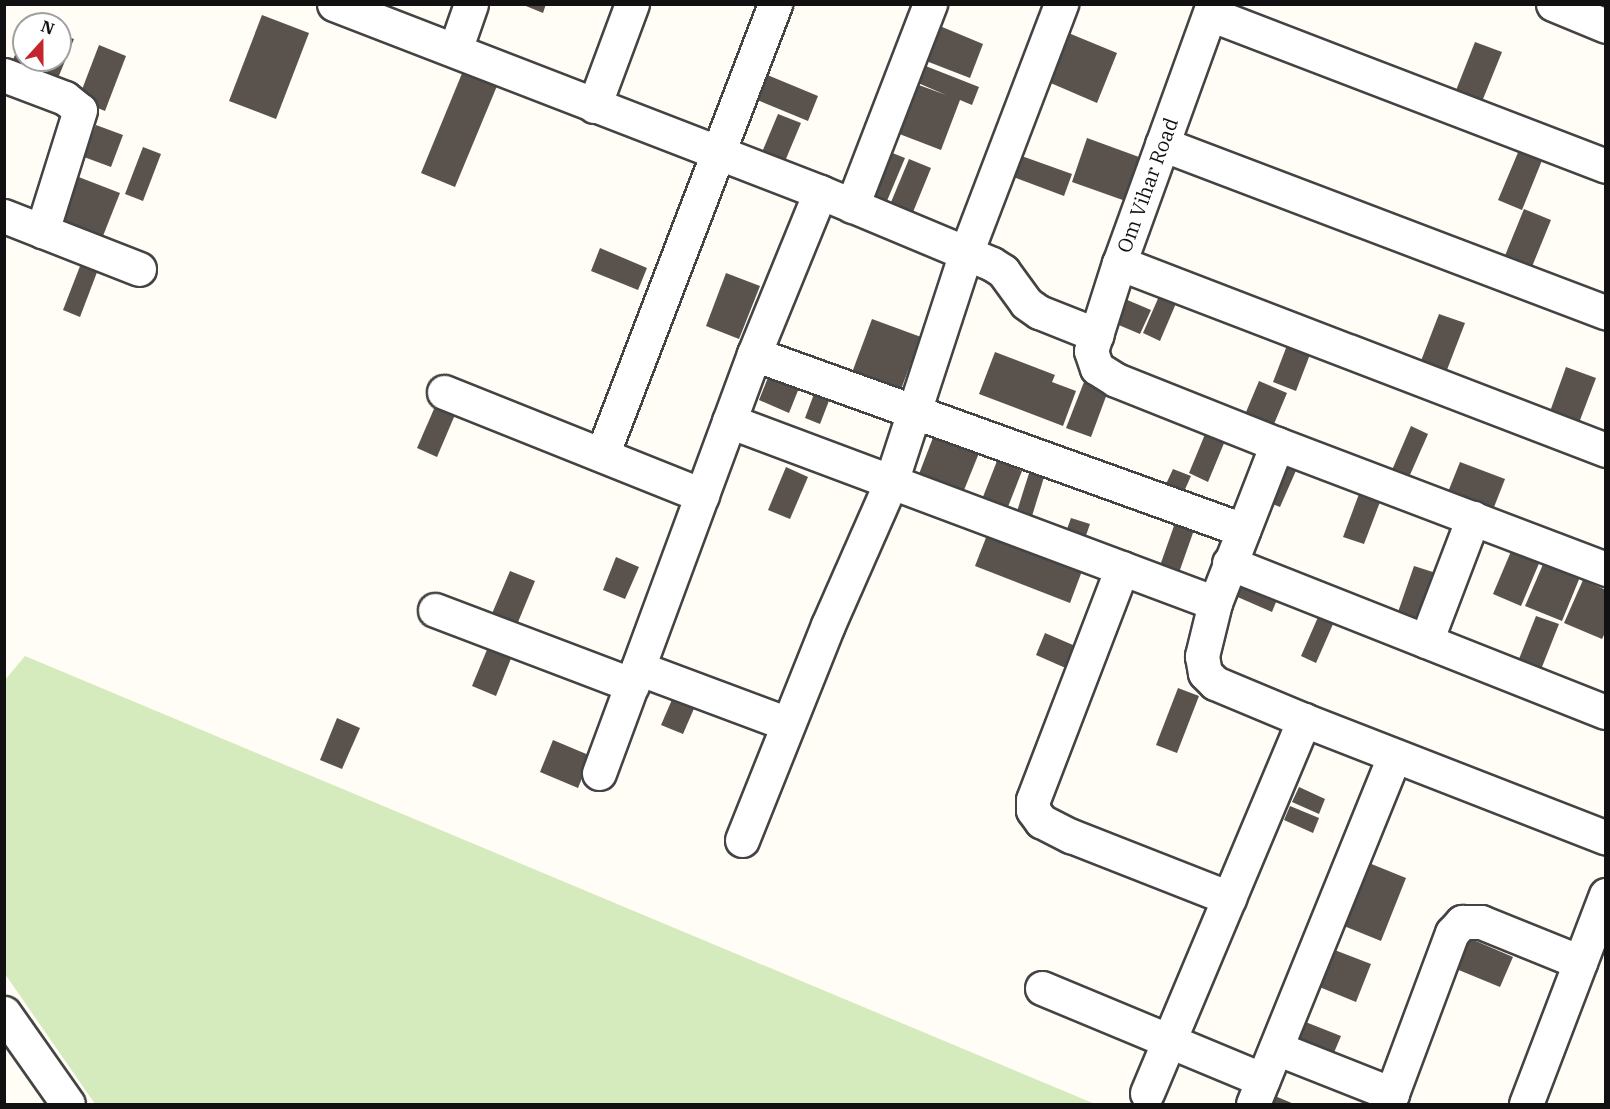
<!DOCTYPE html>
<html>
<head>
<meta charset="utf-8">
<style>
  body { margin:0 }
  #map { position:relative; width:1610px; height:1109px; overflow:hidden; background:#fffdf5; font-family:"IBM Plex Serif",serif }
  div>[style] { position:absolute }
  .green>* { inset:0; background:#d5ebbd }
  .building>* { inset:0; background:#5a524d }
  .roads { filter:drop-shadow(2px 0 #444) drop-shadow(-2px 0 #444) drop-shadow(0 2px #444) drop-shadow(0 -2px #444) }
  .minor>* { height:33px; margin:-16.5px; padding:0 16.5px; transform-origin:16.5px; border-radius:16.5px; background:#fff }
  span { translate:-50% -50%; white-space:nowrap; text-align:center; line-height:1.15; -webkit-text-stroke:6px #fff; paint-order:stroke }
  .street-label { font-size:20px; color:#111 }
  .frame { position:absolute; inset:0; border:6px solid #111; pointer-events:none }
  .north { position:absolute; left:12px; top:12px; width:60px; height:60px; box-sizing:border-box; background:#fff; border:2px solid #a0a0a0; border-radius:50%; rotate:21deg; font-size:16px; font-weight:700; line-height:24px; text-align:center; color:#111 }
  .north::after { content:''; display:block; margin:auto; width:21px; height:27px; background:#c4262e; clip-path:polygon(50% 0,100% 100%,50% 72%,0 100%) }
</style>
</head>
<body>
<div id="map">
  <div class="green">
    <i style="clip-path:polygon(25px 656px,1095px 1104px,95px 1104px,5px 974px,5px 680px)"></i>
  </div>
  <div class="building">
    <i style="clip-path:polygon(521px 4px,546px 4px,543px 13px)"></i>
    <i style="clip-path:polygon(262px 15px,309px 33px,276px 119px,229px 101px)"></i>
    <i style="clip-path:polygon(935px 24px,983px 44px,970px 78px,921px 59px)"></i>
    <i style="clip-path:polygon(24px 32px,24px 60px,60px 60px,60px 34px,74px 39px,54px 88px,9px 70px)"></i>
    <i style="clip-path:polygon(1066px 32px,1117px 53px,1097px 103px,1046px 81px)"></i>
    <i style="clip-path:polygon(1475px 42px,1502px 52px,1479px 109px,1453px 98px)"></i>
    <i style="clip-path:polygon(99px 45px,126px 56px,105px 111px,78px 100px)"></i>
    <i style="clip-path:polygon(918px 63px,979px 87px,972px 105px,960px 100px,941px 150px,889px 130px,908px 81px,946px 95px,911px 80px)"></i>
    <i style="clip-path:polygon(463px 71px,497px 86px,455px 187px,421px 173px)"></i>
    <i style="clip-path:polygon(760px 72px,818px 96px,808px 121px,750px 97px)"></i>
    <i style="clip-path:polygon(778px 114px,801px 123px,783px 166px,760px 157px)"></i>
    <i style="clip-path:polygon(96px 125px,123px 135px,111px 167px,84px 157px)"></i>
    <i style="clip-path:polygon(1087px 138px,1150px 161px,1134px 204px,1072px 182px)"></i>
    <i style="clip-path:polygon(1522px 143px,1545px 153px,1522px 210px,1498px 200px)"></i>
    <i style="clip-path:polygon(143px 147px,161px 154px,143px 201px,125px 194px)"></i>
    <i style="clip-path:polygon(885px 150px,905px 158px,884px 208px,864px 200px)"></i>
    <i style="clip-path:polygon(1016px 154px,1072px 174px,1064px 196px,1008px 175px)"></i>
    <i style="clip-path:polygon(909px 159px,931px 168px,911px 217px,889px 207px)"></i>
    <i style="clip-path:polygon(76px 176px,120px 193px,101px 241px,57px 224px)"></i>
    <i style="clip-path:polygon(1524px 209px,1551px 220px,1529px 274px,1502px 263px)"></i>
    <i style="clip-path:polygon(600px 248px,647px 268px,638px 290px,591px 271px)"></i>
    <i style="clip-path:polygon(82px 261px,99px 267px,80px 317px,63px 310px)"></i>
    <i style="clip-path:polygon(726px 273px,760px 286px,739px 339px,706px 326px)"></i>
    <i style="clip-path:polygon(1163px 287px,1180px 294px,1160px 341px,1143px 333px)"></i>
    <i style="clip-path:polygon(1125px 299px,1151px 310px,1140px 334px,1114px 323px)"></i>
    <i style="clip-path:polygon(1439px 314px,1465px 323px,1445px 375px,1419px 366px)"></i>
    <i style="clip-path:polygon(872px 319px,921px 337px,898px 397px,850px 378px)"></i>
    <i style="clip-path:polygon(1291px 335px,1314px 344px,1296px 391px,1273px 382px)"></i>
    <i style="clip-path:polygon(995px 352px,1055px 375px,1052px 382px,1076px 391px,1063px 426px,979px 394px)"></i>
    <i style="clip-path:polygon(1566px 367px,1596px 378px,1577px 428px,1548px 417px)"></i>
    <i style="clip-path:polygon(771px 370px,801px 383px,789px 413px,759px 400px)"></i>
    <i style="clip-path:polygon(1259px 381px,1287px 393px,1269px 436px,1241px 424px)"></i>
    <i style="clip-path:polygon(1084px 382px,1108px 391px,1091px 437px,1066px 428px)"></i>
    <i style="clip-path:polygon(817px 386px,832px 393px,820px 424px,805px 418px)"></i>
    <i style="clip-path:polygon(437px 402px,457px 410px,437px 457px,417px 448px)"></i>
    <i style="clip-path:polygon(1411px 426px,1428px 434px,1406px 484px,1389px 477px)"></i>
    <i style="clip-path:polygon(1208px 427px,1227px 436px,1208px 482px,1189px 473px)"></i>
    <i style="clip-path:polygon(934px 435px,979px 453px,958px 505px,914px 487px)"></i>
    <i style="clip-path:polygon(1283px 460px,1298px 466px,1280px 507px,1265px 501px)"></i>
    <i style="clip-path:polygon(997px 461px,1022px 471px,1004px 517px,979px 507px)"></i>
    <i style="clip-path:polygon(1460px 462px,1505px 479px,1489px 520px,1444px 502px)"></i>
    <i style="clip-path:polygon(786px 467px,808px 477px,790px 519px,768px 510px)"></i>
    <i style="clip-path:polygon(1173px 469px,1191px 476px,1178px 505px,1160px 497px)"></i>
    <i style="clip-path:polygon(1030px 470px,1045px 474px,1028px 529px,1013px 524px)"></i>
    <i style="clip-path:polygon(1359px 494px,1380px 502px,1364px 544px,1343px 537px)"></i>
    <i style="clip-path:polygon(1071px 518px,1090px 524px,1082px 547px,1063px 540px)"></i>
    <i style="clip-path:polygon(1175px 523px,1194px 530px,1175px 584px,1156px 577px)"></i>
    <i style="clip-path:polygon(987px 535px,1082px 571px,1070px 603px,975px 566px)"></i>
    <i style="clip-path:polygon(1512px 549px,1540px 561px,1521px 606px,1493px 594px)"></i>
    <i style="clip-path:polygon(616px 557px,639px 567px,625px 599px,603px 590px)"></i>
    <i style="clip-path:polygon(1544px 562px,1580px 577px,1562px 621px,1525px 606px)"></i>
    <i style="clip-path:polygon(1414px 566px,1436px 573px,1419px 623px,1397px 615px)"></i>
    <i style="clip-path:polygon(510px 571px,535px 581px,516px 627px,491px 616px)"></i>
    <i style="clip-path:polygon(1241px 575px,1280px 592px,1272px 612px,1233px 595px)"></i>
    <i style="clip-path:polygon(1583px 580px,1606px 590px,1606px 631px,1602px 639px,1564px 623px)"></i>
    <i style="clip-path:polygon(1322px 608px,1337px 615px,1316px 663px,1301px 656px)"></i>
    <i style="clip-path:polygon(1536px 616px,1559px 624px,1540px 672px,1517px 664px)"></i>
    <i style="clip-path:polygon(1045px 633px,1087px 651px,1077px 673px,1036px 655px)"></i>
    <i style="clip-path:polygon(491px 640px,514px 651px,496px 696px,472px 686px)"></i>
    <i style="clip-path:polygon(1178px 688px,1199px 696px,1177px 753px,1156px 745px)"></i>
    <i style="clip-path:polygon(674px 695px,696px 704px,683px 734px,661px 725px)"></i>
    <i style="clip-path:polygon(337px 718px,360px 728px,342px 769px,320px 760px)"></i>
    <i style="clip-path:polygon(553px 740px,591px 756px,578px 788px,540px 772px)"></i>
    <i style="clip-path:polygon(1299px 787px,1325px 799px,1319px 814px,1292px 802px)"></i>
    <i style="clip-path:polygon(1290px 806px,1319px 818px,1313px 833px,1284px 820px)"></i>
    <i style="clip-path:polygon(1369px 863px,1406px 878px,1381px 941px,1344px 926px)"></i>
    <i style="clip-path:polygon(1462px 935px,1513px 957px,1500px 987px,1449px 966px)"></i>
    <i style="clip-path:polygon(1332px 949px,1371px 964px,1356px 1002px,1317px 986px)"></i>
    <i style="clip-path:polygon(1303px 1021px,1341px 1036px,1333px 1055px,1295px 1039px)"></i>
    <i style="clip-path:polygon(1275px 1096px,1294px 1104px,1271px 1104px)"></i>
  </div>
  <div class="roads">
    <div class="minor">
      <i style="left:334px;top:4px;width:521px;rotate:21.15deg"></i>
      <i style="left:820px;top:192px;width:186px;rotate:22.7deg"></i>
      <i style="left:992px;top:264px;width:13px;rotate:32deg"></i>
      <i style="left:1003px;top:271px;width:39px;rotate:54deg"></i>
      <i style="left:1026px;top:303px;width:16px;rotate:35deg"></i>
      <i style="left:1039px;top:312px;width:62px;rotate:21.6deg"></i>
      <i style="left:1213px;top:4px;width:276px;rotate:109.9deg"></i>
      <i style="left:1119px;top:263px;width:92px;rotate:107.7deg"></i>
      <i style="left:1091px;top:351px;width:18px;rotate:71deg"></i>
      <i style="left:1097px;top:368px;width:22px;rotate:32deg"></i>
      <i style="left:1116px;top:380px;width:173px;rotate:21.7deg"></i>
      <i style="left:1277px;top:444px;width:352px;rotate:20.8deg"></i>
      <i style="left:1553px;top:4px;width:57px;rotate:22.5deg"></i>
      <i style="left:1210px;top:14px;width:424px;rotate:21deg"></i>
      <i style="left:455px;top:50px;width:49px;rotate:-70.8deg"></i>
      <i style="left:4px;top:75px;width:65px;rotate:20.7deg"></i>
      <i style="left:65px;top:98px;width:19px;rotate:39deg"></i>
      <i style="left:80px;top:110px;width:127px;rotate:107.4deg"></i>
      <i style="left:594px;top:106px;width:109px;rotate:-69.6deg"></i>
      <i style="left:1162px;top:144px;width:475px;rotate:20.8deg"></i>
      <i style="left:852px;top:206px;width:217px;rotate:-68.9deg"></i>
      <i style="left:4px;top:216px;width:145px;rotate:21.4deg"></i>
      <i style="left:1119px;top:263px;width:522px;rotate:21.01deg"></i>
      <i style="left:754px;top:354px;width:520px;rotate:19.79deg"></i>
      <i style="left:444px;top:392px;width:278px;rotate:21.8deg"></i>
      <i style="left:729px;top:421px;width:519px;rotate:20.53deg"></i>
      <i style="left:1277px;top:444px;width:171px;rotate:111.3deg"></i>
      <i style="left:1215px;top:603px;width:55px;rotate:103.8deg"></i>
      <i style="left:1202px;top:656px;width:17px;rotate:80deg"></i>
      <i style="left:1205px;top:673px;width:14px;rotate:45deg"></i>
      <i style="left:1215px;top:683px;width:96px;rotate:22.6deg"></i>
      <i style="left:1304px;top:720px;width:324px;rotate:21.3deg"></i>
      <i style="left:602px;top:455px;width:483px;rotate:-69deg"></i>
      <i style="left:1229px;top:563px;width:405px;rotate:21.6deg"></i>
      <i style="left:1122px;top:568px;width:248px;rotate:111deg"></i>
      <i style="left:1033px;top:800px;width:10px;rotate:90deg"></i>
      <i style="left:1033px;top:810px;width:14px;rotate:54deg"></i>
      <i style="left:1041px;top:821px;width:34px;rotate:27deg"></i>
      <i style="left:1071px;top:836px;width:170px;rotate:21.4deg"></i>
      <i style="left:435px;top:610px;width:211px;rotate:20.8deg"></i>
      <i style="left:1426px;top:641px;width:132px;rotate:-69.1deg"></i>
      <i style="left:638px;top:668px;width:160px;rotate:20.5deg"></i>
      <i style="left:599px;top:773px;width:447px;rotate:-69.7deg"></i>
      <i style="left:754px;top:354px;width:175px;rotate:-67.8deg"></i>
      <i style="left:742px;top:840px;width:232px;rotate:-68.2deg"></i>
      <i style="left:828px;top:625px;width:156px;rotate:-66.2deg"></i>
      <i style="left:891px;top:482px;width:241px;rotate:-71.9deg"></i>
      <i style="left:966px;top:253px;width:267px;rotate:-69.1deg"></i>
      <i style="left:1042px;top:988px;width:239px;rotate:22.6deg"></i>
      <i style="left:4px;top:1013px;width:111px;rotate:54.9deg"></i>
      <i style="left:1276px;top:1048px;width:125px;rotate:21.6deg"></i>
      <i style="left:1147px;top:1093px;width:405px;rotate:-67.2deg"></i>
      <i style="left:1253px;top:1104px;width:375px;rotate:-67.9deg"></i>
      <i style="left:1388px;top:1104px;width:183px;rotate:-69.5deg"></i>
      <i style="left:1452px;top:933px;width:15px;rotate:-48deg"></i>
      <i style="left:1462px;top:922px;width:19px"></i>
      <i style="left:1481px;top:922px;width:107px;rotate:22deg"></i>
      <i style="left:1526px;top:1104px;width:224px;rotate:-69.1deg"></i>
    </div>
  </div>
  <div class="street-label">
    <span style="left:1147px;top:185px;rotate:-70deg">Om Vihar Road</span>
  </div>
  <div class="frame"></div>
  <div class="north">N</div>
</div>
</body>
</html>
